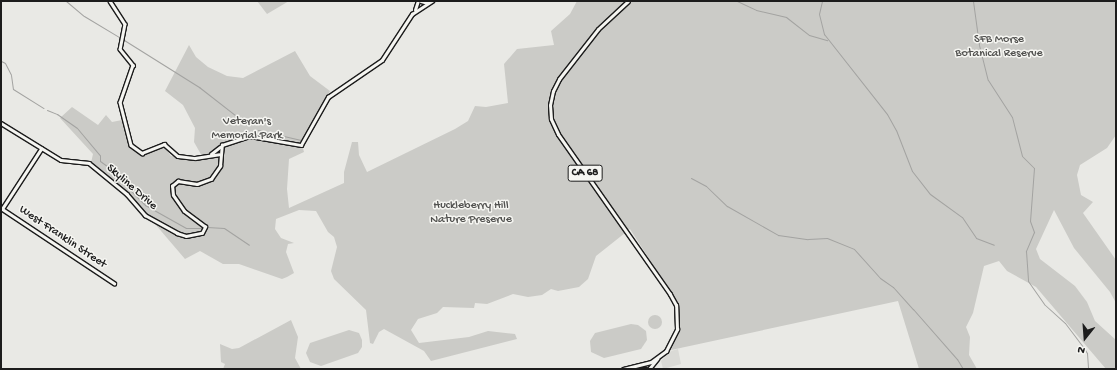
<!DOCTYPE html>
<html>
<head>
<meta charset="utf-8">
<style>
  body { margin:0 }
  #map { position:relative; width:1117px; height:370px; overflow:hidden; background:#e9e9e5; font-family:"Gochi Hand",sans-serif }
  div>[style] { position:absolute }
  .built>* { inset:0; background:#dadad6 }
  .green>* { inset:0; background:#cbcbc7 }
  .round { border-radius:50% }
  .stream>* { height:1px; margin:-0.5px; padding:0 0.5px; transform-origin:0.5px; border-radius:0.5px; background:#a3a3a1 }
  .roads { filter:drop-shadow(1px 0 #1c1c1c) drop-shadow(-1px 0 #1c1c1c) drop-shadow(0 1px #1c1c1c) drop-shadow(0 -1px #1c1c1c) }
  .secondary>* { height:2.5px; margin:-1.25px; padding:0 1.25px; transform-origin:1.25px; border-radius:1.25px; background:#f6f6f2 }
  .primary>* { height:3px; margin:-1.5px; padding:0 1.5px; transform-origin:1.5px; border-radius:1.5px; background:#f6f6f2 }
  span { translate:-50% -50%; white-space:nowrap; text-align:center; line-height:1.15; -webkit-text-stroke:3px #f6f6f2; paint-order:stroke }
  .shield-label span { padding:1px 3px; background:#f6f6f2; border:1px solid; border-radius:3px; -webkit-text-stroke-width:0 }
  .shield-label { font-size:11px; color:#1c1c1c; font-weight:700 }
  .park-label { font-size:12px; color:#51514f }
  .street-label { font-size:12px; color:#1c1c1c }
  .frame { position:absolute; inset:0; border:2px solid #1c1c1c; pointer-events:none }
  .north { position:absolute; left:1065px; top:318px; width:40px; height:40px; -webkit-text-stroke:3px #f6f6f2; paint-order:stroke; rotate:197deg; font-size:11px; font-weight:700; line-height:16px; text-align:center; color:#1c1c1c }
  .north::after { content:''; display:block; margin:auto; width:14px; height:18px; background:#1c1c1c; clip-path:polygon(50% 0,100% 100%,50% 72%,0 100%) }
</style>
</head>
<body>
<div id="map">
  <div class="built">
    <i style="clip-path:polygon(678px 349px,681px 364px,663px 369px,661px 361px,671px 351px)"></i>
  </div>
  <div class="green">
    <i style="clip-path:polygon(257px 1px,289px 1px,267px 14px)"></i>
    <i style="clip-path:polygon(577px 1px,1116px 1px,1116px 135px,1107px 148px,1080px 165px,1077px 175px,1081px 195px,1093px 202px,1083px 213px,1116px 260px,1116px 303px,1110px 292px,1074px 248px,1054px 210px,1036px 249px,1040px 259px,1075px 286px,1087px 302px,1095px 321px,1116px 340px,1116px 369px,1106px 369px,1036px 287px,1007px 271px,999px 261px,984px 266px,973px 313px,966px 327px,970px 337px,969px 355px,977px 369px,919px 369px,898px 301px,671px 350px,680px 328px,678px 304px,630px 229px,596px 256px,588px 279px,579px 287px,558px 291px,551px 289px,542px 295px,528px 297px,513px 294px,487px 304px,475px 303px,474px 308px,443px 307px,437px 313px,418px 319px,411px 330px,419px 343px,469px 337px,488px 331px,515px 334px,517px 339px,431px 361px,424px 351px,384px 329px,379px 332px,373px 344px,370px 343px,366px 310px,334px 279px,331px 271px,337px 247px,334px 237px,328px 232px,316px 211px,299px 210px,276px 219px,275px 229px,281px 238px,294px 243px,288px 244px,286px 252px,294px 273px,287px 277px,282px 279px,239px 264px,223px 264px,200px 251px,185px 259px,132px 197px,91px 163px,93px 154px,60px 118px,72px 107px,98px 125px,106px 115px,112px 122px,122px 120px,128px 142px,139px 154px,145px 155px,163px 145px,171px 156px,203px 158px,194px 142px,195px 128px,183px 105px,165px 91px,189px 45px,196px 57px,208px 67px,227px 76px,243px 78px,295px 51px,310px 76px,330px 91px,302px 145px,304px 152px,289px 159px,287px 189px,289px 208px,344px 183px,344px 172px,352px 142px,358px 142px,359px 155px,367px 172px,455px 129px,468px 121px,475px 106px,486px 107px,508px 103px,504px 64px,517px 49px,554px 45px,551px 31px,570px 14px)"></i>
    <i class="round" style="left:648px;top:315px;width:14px;height:14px"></i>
    <i style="clip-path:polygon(291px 320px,298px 337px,295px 358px,301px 369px,223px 369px,225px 364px,221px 362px,220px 344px,232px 349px,239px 348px)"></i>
    <i style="clip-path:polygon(631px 324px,638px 325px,646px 331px,647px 340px,641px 349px,604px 358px,591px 352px,590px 341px,595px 333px)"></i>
    <i style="clip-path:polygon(349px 330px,359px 333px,362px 340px,362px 347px,358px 353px,321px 366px,310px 362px,306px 353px,310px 343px)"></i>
  </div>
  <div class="stream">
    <i style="left:66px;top:1px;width:23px;rotate:40deg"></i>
    <i style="left:84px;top:16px;width:41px;rotate:31deg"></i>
    <i style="left:737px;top:1px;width:21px;rotate:25deg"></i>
    <i style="left:756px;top:10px;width:31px;rotate:13deg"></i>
    <i style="left:786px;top:17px;width:29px;rotate:38deg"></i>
    <i style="left:809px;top:35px;width:19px;rotate:16deg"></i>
    <i style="left:822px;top:1px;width:13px;rotate:103deg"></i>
    <i style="left:819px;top:14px;width:21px;rotate:76deg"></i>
    <i style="left:824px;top:34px;width:102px;rotate:51.8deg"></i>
    <i style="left:887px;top:114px;width:18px;rotate:61deg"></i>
    <i style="left:896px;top:130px;width:44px;rotate:68.7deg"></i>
    <i style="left:912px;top:171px;width:29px;rotate:52deg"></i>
    <i style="left:930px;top:194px;width:39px;rotate:36deg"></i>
    <i style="left:962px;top:217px;width:25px;rotate:56deg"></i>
    <i style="left:976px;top:238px;width:19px;rotate:21deg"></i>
    <i style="left:973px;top:1px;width:44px;rotate:82.2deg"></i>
    <i style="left:979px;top:45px;width:36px;rotate:76deg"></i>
    <i style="left:988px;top:80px;width:44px;rotate:57deg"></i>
    <i style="left:1012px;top:117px;width:40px;rotate:75.6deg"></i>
    <i style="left:1022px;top:156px;width:17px;rotate:45deg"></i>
    <i style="left:1034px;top:168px;width:53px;rotate:94.3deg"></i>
    <i style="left:1030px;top:221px;width:12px;rotate:70deg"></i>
    <i style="left:1034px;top:232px;width:21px;rotate:113deg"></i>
    <i style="left:1026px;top:251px;width:30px;rotate:86deg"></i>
    <i style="left:1028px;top:281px;width:29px;rotate:55deg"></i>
    <i style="left:1045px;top:305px;width:27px;rotate:42deg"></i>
    <i style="left:1065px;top:323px;width:31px;rotate:53deg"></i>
    <i style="left:1084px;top:348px;width:6px;rotate:59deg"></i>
    <i style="left:1087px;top:353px;width:16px;rotate:86deg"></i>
    <i style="left:124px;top:40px;width:89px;rotate:32.1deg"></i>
    <i style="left:199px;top:87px;width:58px;rotate:38deg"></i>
    <i style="left:1px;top:61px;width:4px;rotate:27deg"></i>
    <i style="left:5px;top:63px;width:13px;rotate:63deg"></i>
    <i style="left:11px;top:75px;width:14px;rotate:82deg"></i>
    <i style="left:13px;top:89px;width:36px;rotate:32deg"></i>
    <i style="left:47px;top:110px;width:11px;rotate:22deg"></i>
    <i style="left:57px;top:114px;width:24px;rotate:35deg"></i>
    <i style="left:77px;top:128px;width:35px;rotate:50deg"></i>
    <i style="left:100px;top:155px;width:6px;rotate:90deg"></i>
    <i style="left:100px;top:161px;width:22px;rotate:36deg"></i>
    <i style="left:118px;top:174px;width:9px;rotate:63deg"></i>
    <i style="left:122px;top:182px;width:33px;rotate:45deg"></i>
    <i style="left:145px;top:205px;width:47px;rotate:29.3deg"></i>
    <i style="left:186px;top:228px;width:16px"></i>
    <i style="left:258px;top:130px;width:44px;rotate:13.1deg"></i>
    <i style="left:691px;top:178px;width:17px;rotate:28deg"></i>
    <i style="left:706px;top:186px;width:29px;rotate:44deg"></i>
    <i style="left:727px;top:206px;width:59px;rotate:29.6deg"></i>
    <i style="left:778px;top:235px;width:30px;rotate:8deg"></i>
    <i style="left:808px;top:239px;width:19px;rotate:-3deg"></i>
    <i style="left:827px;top:238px;width:29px;rotate:22deg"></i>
    <i style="left:854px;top:249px;width:39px;rotate:48deg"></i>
    <i style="left:880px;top:278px;width:16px;rotate:35deg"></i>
    <i style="left:893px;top:287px;width:30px;rotate:48deg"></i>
    <i style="left:913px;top:309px;width:67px;rotate:48.7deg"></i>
    <i style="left:957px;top:359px;width:12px;rotate:59deg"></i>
    <i style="left:207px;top:227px;width:17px;rotate:3deg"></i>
    <i style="left:224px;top:228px;width:30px;rotate:34deg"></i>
  </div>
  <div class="roads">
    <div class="secondary">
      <i style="left:110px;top:1px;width:27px;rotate:57deg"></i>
      <i style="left:125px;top:24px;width:25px;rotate:101deg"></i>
      <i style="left:120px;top:49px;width:21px;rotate:51deg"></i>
      <i style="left:133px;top:65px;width:39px;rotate:109deg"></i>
      <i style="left:120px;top:102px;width:44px;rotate:75.7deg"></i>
      <i style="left:131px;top:145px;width:14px;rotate:36deg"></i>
      <i style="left:142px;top:153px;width:24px;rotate:-22deg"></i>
      <i style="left:164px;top:144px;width:18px;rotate:41deg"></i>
      <i style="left:178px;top:156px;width:17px;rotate:7deg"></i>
      <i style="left:195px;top:158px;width:24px;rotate:-9deg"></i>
      <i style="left:421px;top:1px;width:7px;rotate:16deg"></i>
      <i style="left:415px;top:10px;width:9px;rotate:-72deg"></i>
      <i style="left:1px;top:123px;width:70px;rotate:31.7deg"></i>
      <i style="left:61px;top:160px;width:28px;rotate:6deg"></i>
      <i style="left:89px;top:163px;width:49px;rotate:39.2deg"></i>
      <i style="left:127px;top:194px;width:28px;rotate:49deg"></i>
      <i style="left:145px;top:215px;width:37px;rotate:29deg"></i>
      <i style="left:177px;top:233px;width:9px;rotate:18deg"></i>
      <i style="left:186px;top:236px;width:16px;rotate:-11deg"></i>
      <i style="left:202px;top:233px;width:7px;rotate:-63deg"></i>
      <i style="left:205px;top:227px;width:26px;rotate:-143deg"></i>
      <i style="left:184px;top:211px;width:19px;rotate:-125deg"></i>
      <i style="left:173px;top:195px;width:9px;rotate:-96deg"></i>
      <i style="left:172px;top:186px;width:8px;rotate:-40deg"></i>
      <i style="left:178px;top:181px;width:19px;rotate:9deg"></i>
      <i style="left:197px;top:184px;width:15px;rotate:-20deg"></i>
      <i style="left:211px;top:179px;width:16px;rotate:-55deg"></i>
      <i style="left:220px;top:166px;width:21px;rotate:-85deg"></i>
      <i style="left:222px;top:145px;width:29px;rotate:-18deg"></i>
      <i style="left:250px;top:136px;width:52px;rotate:10deg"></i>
      <i style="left:301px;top:145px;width:55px;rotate:-60.6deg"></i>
      <i style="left:328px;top:97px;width:65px;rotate:-34.4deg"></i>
      <i style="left:382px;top:60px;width:55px;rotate:-56.9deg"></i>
      <i style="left:412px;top:14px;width:24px;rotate:-33deg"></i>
      <i style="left:211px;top:154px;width:11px;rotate:-38deg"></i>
      <i style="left:1px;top:208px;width:136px;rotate:33.6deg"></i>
      <i style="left:2px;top:209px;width:72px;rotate:-57deg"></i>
      <i style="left:630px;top:369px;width:16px"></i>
      <i style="left:649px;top:369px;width:13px;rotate:-51deg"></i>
    </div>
    <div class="primary">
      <i style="left:623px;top:369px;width:29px;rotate:-14deg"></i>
      <i style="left:651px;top:362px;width:19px;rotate:-36deg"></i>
      <i style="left:666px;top:351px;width:25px;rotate:-63deg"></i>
      <i style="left:677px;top:329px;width:24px;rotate:-92deg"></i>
      <i style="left:676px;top:305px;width:13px;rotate:-119deg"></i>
      <i style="left:670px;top:294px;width:195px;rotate:-125deg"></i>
      <i style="left:558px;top:134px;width:17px;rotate:-115deg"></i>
      <i style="left:551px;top:119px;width:14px;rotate:-94deg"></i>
      <i style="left:550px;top:105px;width:14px;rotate:-78deg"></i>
      <i style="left:553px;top:91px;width:13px;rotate:-63deg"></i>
      <i style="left:559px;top:79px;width:63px;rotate:-52deg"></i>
      <i style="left:598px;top:29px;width:41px;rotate:-43deg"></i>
    </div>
  </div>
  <div class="shield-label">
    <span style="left:585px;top:173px">CA 68</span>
  </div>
  <div class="park-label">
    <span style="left:999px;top:48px">SFB Morse<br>Botanical Reserve</span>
    <span style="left:247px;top:130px">Veteran's<br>Memorial Park</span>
    <span style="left:471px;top:214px">Huckleberry Hill<br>Nature Preserve</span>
  </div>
  <div class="street-label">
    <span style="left:131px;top:188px;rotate:41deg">Skyline Drive</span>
    <span style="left:62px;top:238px;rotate:34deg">West Franklin Street</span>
  </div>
  <div class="frame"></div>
  <div class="north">N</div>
</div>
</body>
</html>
